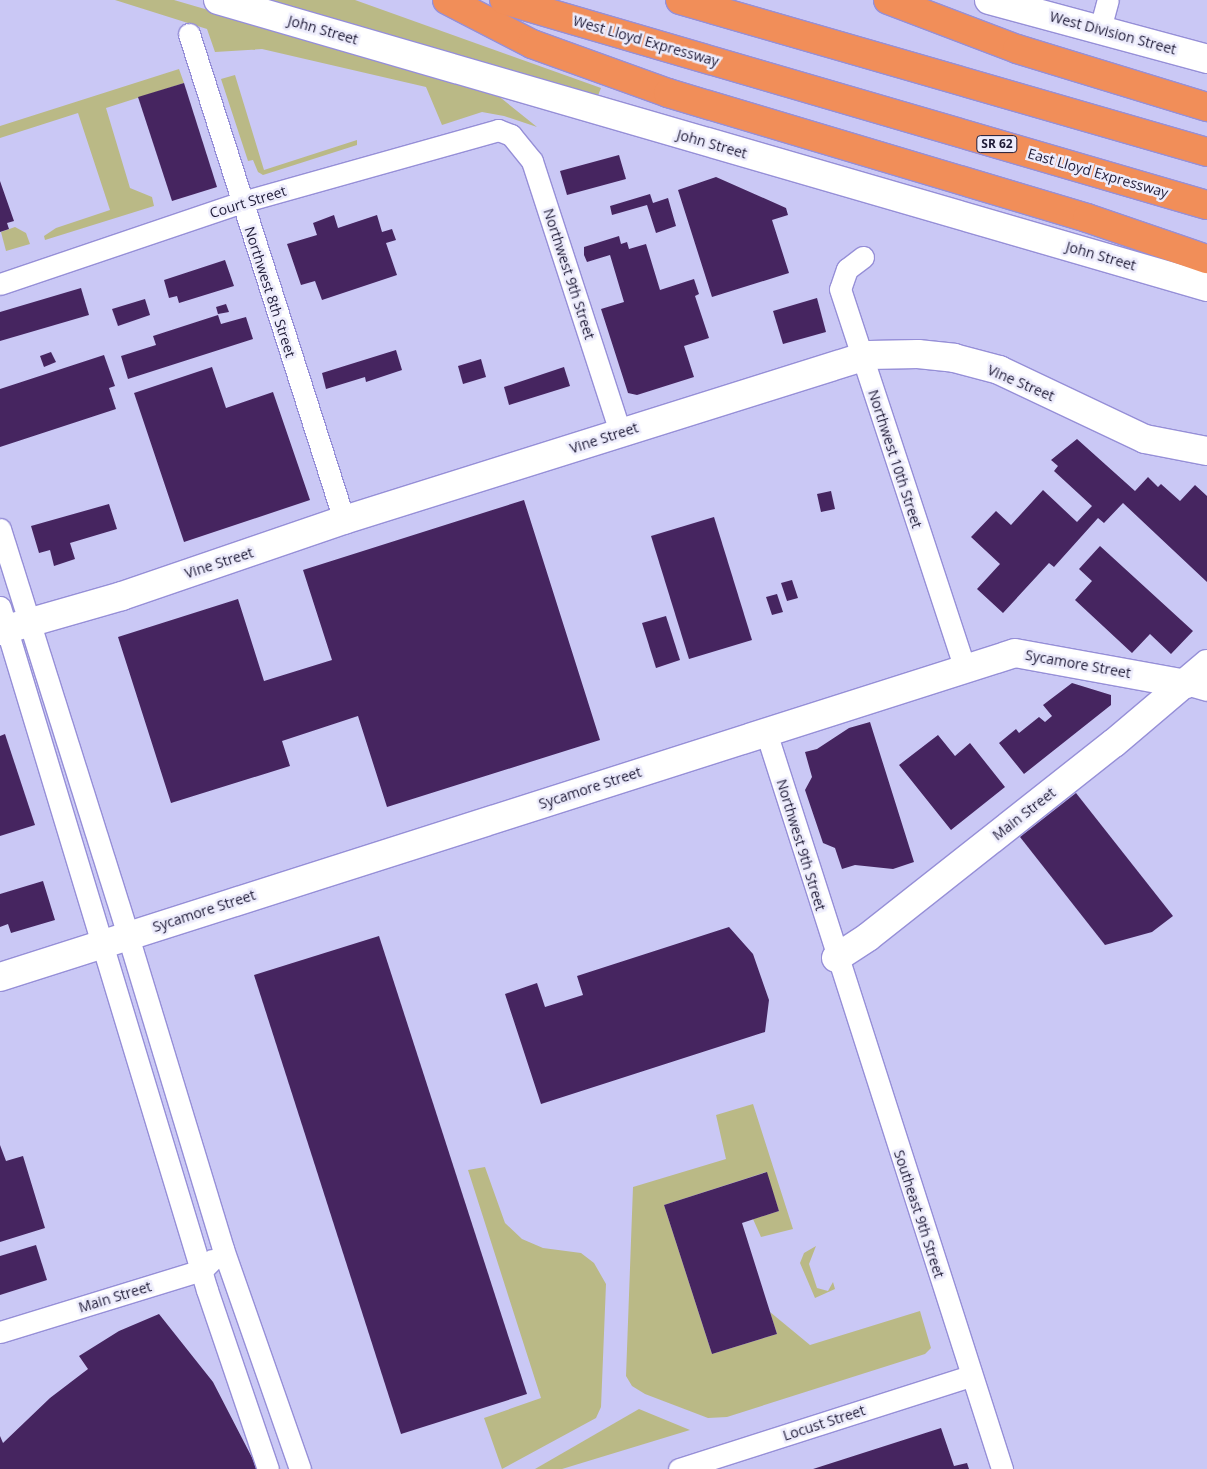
<!DOCTYPE html>
<html>
<head>
<meta charset="utf-8">
<style>
  body { margin:0 }
  #map { position:relative; width:1207px; height:1469px; overflow:hidden; background:#cac8f5; font-family:"Open Sans",sans-serif }
  div>[style] { position:absolute }
  .green>* { inset:0; background:#bab986 }
  .building>* { inset:0; background:#462560 }
  .roads { filter:drop-shadow(1px 0 #968fd7) drop-shadow(-1px 0 #968fd7) drop-shadow(0 1px #968fd7) drop-shadow(0 -1px #968fd7) }
  .street>* { height:21px; margin:-10.5px; padding:0 10.5px; transform-origin:10.5px; border-radius:10.5px; background:#fff }
  .secondary>* { height:28px; margin:-14px; padding:0 14px; transform-origin:14px; border-radius:14px; background:#fff }
  .highway>* { height:28px; margin:-14px; padding:0 14px; transform-origin:14px; border-radius:14px; background:#f18e59 }
  span { translate:-50% -50%; white-space:nowrap; text-align:center; line-height:1.15; -webkit-text-stroke:5px #edecfc; paint-order:stroke }
  .shield-label span { padding:1px 4px; background:#edecfc; border:1px solid; border-radius:4px; -webkit-text-stroke-width:0 }
  .shield-label { font-size:12px; color:#1e1a36; font-weight:700 }
  .street-label { font-size:14px; color:#1e1a36 }
</style>
</head>
<body>
<div id="map">
  <div class="green">
    <i style="clip-path:polygon(115px 0,174px 0,496px 94px,537px 127px,504px 116px,482px 112px,442px 125px,426px 87px,262px 49px,215px 52px,207px 29px)"></i>
    <i style="clip-path:polygon(261px 0,355px 0,601px 88px,597px 98px)"></i>
    <i style="clip-path:polygon(179px 69px,184px 83px,106px 108px,130px 188px,152px 197px,154px 206px,45px 240px,44px 236px,56px 228px,110px 210px,78px 113px,0 138px,0 126px)"></i>
    <i style="clip-path:polygon(235px 75px,264px 170px,357px 140px,357px 145px,263px 175px,258px 172px,253px 160px,248px 161px,221px 79px)"></i>
    <i style="clip-path:polygon(15px 227px,26px 233px,30px 244px,6px 251px,1px 232px)"></i>
    <i style="clip-path:polygon(753px 1104px,793px 1229px,761px 1237px,753px 1219px,779px 1211px,766px 1172px,664px 1205px,712px 1354px,777px 1334px,770px 1312px,810px 1345px,920px 1311px,931px 1348px,925px 1354px,727px 1417px,708px 1418px,645px 1394px,632px 1386px,626px 1376px,633px 1187px,726px 1159px,716px 1115px)"></i>
    <i style="clip-path:polygon(485px 1167px,505px 1223px,522px 1239px,543px 1248px,581px 1253px,594px 1263px,606px 1284px,601px 1407px,596px 1418px,502px 1469px,484px 1418px,541px 1398px,468px 1170px)"></i>
    <i style="clip-path:polygon(816px 1246px,809px 1264px,817px 1288px,828px 1291px,833px 1282px,835px 1289px,815px 1298px,800px 1263px,804px 1253px)"></i>
    <i style="clip-path:polygon(639px 1409px,690px 1430px,562px 1469px,535px 1469px)"></i>
  </div>
  <div class="building">
    <i style="clip-path:polygon(184px 83px,217px 187px,172px 201px,138px 97px)"></i>
    <i style="clip-path:polygon(619px 155px,626px 179px,567px 195px,560px 171px)"></i>
    <i style="clip-path:polygon(716px 177px,786px 208px,788px 215px,772px 220px,789px 273px,712px 297px,678px 190px)"></i>
    <i style="clip-path:polygon(0 181px,14px 221px,7px 223px,9px 229px,0 232px)"></i>
    <i style="clip-path:polygon(650px 194px,653px 203px,668px 198px,676px 226px,656px 233px,647px 205px,612px 215px,610px 206px)"></i>
    <i style="clip-path:polygon(334px 215px,338px 228px,377px 215px,382px 232px,392px 229px,396px 240px,386px 243px,397px 275px,322px 300px,315px 281px,301px 285px,287px 244px,317px 235px,313px 223px)"></i>
    <i style="clip-path:polygon(619px 236px,621px 244px,627px 242px,629px 249px,646px 244px,660px 290px,694px 279px,699px 294px,695px 296px,709px 338px,684px 346px,694px 377px,637px 395px,628px 393px,601px 309px,624px 302px,610px 255px,587px 262px,584px 255px,584px 247px)"></i>
    <i style="clip-path:polygon(225px 260px,234px 286px,179px 303px,177px 296px,169px 298px,164px 280px)"></i>
    <i style="clip-path:polygon(81px 288px,89px 315px,0 341px,0 312px)"></i>
    <i style="clip-path:polygon(817px 298px,826px 332px,783px 344px,773px 311px)"></i>
    <i style="clip-path:polygon(145px 299px,150px 315px,118px 326px,112px 309px)"></i>
    <i style="clip-path:polygon(226px 304px,229px 312px,218px 314px,216px 307px)"></i>
    <i style="clip-path:polygon(218px 315px,221px 324px,246px 317px,253px 339px,128px 379px,121px 356px,156px 345px,153px 336px)"></i>
    <i style="clip-path:polygon(396px 350px,402px 370px,366px 382px,365px 377px,326px 389px,322px 373px)"></i>
    <i style="clip-path:polygon(51px 352px,56px 362px,44px 367px,40px 356px)"></i>
    <i style="clip-path:polygon(104px 355px,115px 386px,109px 388px,116px 409px,0 447px,0 389px)"></i>
    <i style="clip-path:polygon(481px 359px,486px 377px,463px 384px,458px 366px)"></i>
    <i style="clip-path:polygon(212px 367px,226px 408px,273px 392px,310px 500px,184px 542px,134px 393px)"></i>
    <i style="clip-path:polygon(564px 367px,570px 386px,509px 405px,504px 387px)"></i>
    <i style="clip-path:polygon(1077px 439px,1135px 491px,1148px 477px,1158px 487px,1161px 484px,1180px 501px,1195px 485px,1207px 496px,1207px 582px,1123px 503px,1104px 523px,1098px 518px,1054px 567px,1049px 563px,1003px 613px,977px 589px,1000px 564px,971px 537px,996px 511px,1011px 525px,1043px 490px,1077px 522px,1092px 506px,1054px 471px,1058px 466px,1051px 460px)"></i>
    <i style="clip-path:polygon(831px 491px,835px 509px,821px 512px,817px 494px)"></i>
    <i style="clip-path:polygon(524px 500px,600px 740px,387px 807px,358px 716px,282px 741px,290px 766px,171px 803px,118px 637px,238px 599px,264px 681px,332px 660px,303px 570px)"></i>
    <i style="clip-path:polygon(109px 504px,117px 529px,70px 543px,75px 559px,54px 566px,50px 550px,39px 553px,31px 526px)"></i>
    <i style="clip-path:polygon(714px 517px,752px 640px,689px 659px,651px 536px)"></i>
    <i style="clip-path:polygon(1100px 546px,1193px 631px,1171px 654px,1150px 634px,1132px 653px,1075px 600px,1092px 581px,1079px 569px)"></i>
    <i style="clip-path:polygon(792px 580px,798px 598px,787px 601px,781px 583px)"></i>
    <i style="clip-path:polygon(777px 594px,783px 612px,772px 615px,766px 597px)"></i>
    <i style="clip-path:polygon(666px 616px,680px 660px,656px 668px,642px 623px)"></i>
    <i style="clip-path:polygon(1072px 683px,1111px 695px,1111px 705px,1024px 774px,999px 743px,1016px 729px,1019px 733px,1039px 717px,1045px 722px,1052px 716px,1043px 705px)"></i>
    <i style="clip-path:polygon(870px 722px,914px 862px,893px 869px,855px 865px,842px 869px,835px 848px,823px 843px,805px 790px,812px 777px,805px 752px,817px 749px,849px 728px)"></i>
    <i style="clip-path:polygon(5px 734px,35px 825px,0 836px,0 736px)"></i>
    <i style="clip-path:polygon(938px 735px,955px 756px,970px 743px,1005px 787px,951px 830px,899px 765px)"></i>
    <i style="clip-path:polygon(1076px 793px,1173px 916px,1152px 932px,1105px 945px,1020px 837px)"></i>
    <i style="clip-path:polygon(43px 881px,55px 920px,11px 933px,8px 924px,0 927px,0 894px)"></i>
    <i style="clip-path:polygon(729px 927px,753px 954px,769px 1000px,765px 1032px,541px 1104px,505px 994px,537px 983px,545px 1007px,583px 995px,577px 976px)"></i>
    <i style="clip-path:polygon(379px 936px,527px 1394px,401px 1434px,254px 975px)"></i>
    <i style="clip-path:polygon(0 1145px,6px 1161px,23px 1156px,45px 1228px,0 1242px)"></i>
    <i style="clip-path:polygon(767px 1172px,779px 1211px,742px 1223px,777px 1334px,712px 1354px,664px 1205px)"></i>
    <i style="clip-path:polygon(36px 1245px,47px 1280px,0 1295px,0 1256px)"></i>
    <i style="clip-path:polygon(159px 1314px,213px 1382px,258px 1469px,0 1469px,0 1436px,3px 1443px,50px 1398px,88px 1369px,79px 1356px,119px 1331px)"></i>
    <i style="clip-path:polygon(941px 1428px,954px 1466px,967px 1463px,969px 1469px,813px 1469px)"></i>
  </div>
  <div class="roads">
    <div class="street">
      <i style="left:1100px;top:29px;width:30px;rotate:-75deg"></i>
      <i style="left:189px;top:34px;width:510px;rotate:72.31deg"></i>
      <i style="left:863px;top:257px;width:20px;rotate:143deg"></i>
      <i style="left:847px;top:269px;width:21px;rotate:109deg"></i>
      <i style="left:840px;top:289px;width:398px;rotate:71.8deg"></i>
      <i style="left:0;top:284px;width:256px;rotate:-18.7deg"></i>
      <i style="left:242px;top:202px;width:266px;rotate:-15.7deg"></i>
      <i style="left:498px;top:130px;width:14px;rotate:21deg"></i>
      <i style="left:511px;top:135px;width:33px;rotate:51deg"></i>
      <i style="left:532px;top:161px;width:285px;rotate:72deg"></i>
      <i style="left:0;top:529px;width:427px;rotate:72.5deg"></i>
      <i style="left:128px;top:936px;width:327px;rotate:73.1deg"></i>
      <i style="left:223px;top:1249px;width:233px;rotate:70.7deg"></i>
      <i style="left:0;top:607px;width:714px;rotate:73.14deg"></i>
      <i style="left:207px;top:1290px;width:189px;rotate:71.2deg"></i>
      <i style="left:1186px;top:684px;width:22px;rotate:16deg"></i>
      <i style="left:766px;top:732px;width:774px;rotate:72.24deg"></i>
      <i style="left:0;top:1332px;width:211px;rotate:-17.1deg"></i>
      <i style="left:202px;top:1270px;width:14px;rotate:-45deg"></i>
      <i style="left:679px;top:1469px;width:305px;rotate:-17.7deg"></i>
    </div>
    <div class="secondary">
      <i style="left:218px;top:0;width:1030px;rotate:16.18deg"></i>
      <i style="left:989px;top:0;width:226px;rotate:15.1deg"></i>
      <i style="left:0;top:631px;width:127px;rotate:-16deg"></i>
      <i style="left:122px;top:596px;width:235px;rotate:-18.9deg"></i>
      <i style="left:344px;top:520px;width:550px;rotate:-17.45deg"></i>
      <i style="left:869px;top:355px;width:49px;rotate:-1.2deg"></i>
      <i style="left:918px;top:354px;width:36px;rotate:6deg"></i>
      <i style="left:954px;top:358px;width:47px;rotate:14.9deg"></i>
      <i style="left:999px;top:370px;width:161px;rotate:25.3deg"></i>
      <i style="left:1145px;top:439px;width:63px;rotate:11deg"></i>
      <i style="left:836px;top:958px;width:38px;rotate:-33deg"></i>
      <i style="left:868px;top:937px;width:313px;rotate:-38.3deg"></i>
      <i style="left:1114px;top:743px;width:122px;rotate:-40.3deg"></i>
      <i style="left:0;top:977px;width:1065px;rotate:-17.7deg"></i>
      <i style="left:1015px;top:653px;width:174px;rotate:10.3deg"></i>
    </div>
    <div class="highway">
      <i style="left:447px;top:0;width:96px;rotate:27.4deg"></i>
      <i style="left:532px;top:44px;width:145px;rotate:19.8deg"></i>
      <i style="left:668px;top:93px;width:437px;rotate:16.6deg"></i>
      <i style="left:1087px;top:218px;width:127px;rotate:18.9deg"></i>
      <i style="left:504px;top:0;width:732px;rotate:16.26deg"></i>
      <i style="left:680px;top:0;width:548px;rotate:16.09deg"></i>
      <i style="left:888px;top:0;width:138px;rotate:20.8deg"></i>
      <i style="left:1017px;top:49px;width:199px;rotate:17deg"></i>
    </div>
  </div>
  <div class="shield-label">
    <span style="left:997px;top:144px">SR 62</span>
  </div>
  <div class="street-label">
    <span style="left:323px;top:30px;rotate:16deg">John Street</span>
    <span style="left:1113px;top:33px;rotate:15deg">West Division Street</span>
    <span style="left:646px;top:41px;rotate:16deg">West Lloyd Expressway</span>
    <span style="left:712px;top:144px;rotate:16deg">John Street</span>
    <span style="left:1098px;top:173px;rotate:16deg">East Lloyd Expressway</span>
    <span style="left:248px;top:202px;rotate:-17deg">Court Street</span>
    <span style="left:1101px;top:256px;rotate:16deg">John Street</span>
    <span style="left:569px;top:274px;rotate:72deg">Northwest 9th Street</span>
    <span style="left:270px;top:292px;rotate:72deg">Northwest 8th Street</span>
    <span style="left:1021px;top:383px;rotate:23deg">Vine Street</span>
    <span style="left:604px;top:438px;rotate:-18deg">Vine Street</span>
    <span style="left:895px;top:459px;rotate:72deg">Northwest 10th Street</span>
    <span style="left:219px;top:563px;rotate:-18deg">Vine Street</span>
    <span style="left:1078px;top:664px;rotate:10deg">Sycamore Street</span>
    <span style="left:590px;top:788px;rotate:-18deg">Sycamore Street</span>
    <span style="left:1024px;top:814px;rotate:-38deg">Main Street</span>
    <span style="left:801px;top:845px;rotate:73deg">Northwest 9th Street</span>
    <span style="left:204px;top:911px;rotate:-18deg">Sycamore Street</span>
    <span style="left:919px;top:1214px;rotate:72deg">Southeast 9th Street</span>
    <span style="left:115px;top:1297px;rotate:-17deg">Main Street</span>
    <span style="left:824px;top:1423px;rotate:-18deg">Locust Street</span>
  </div>
</div>
</body>
</html>
